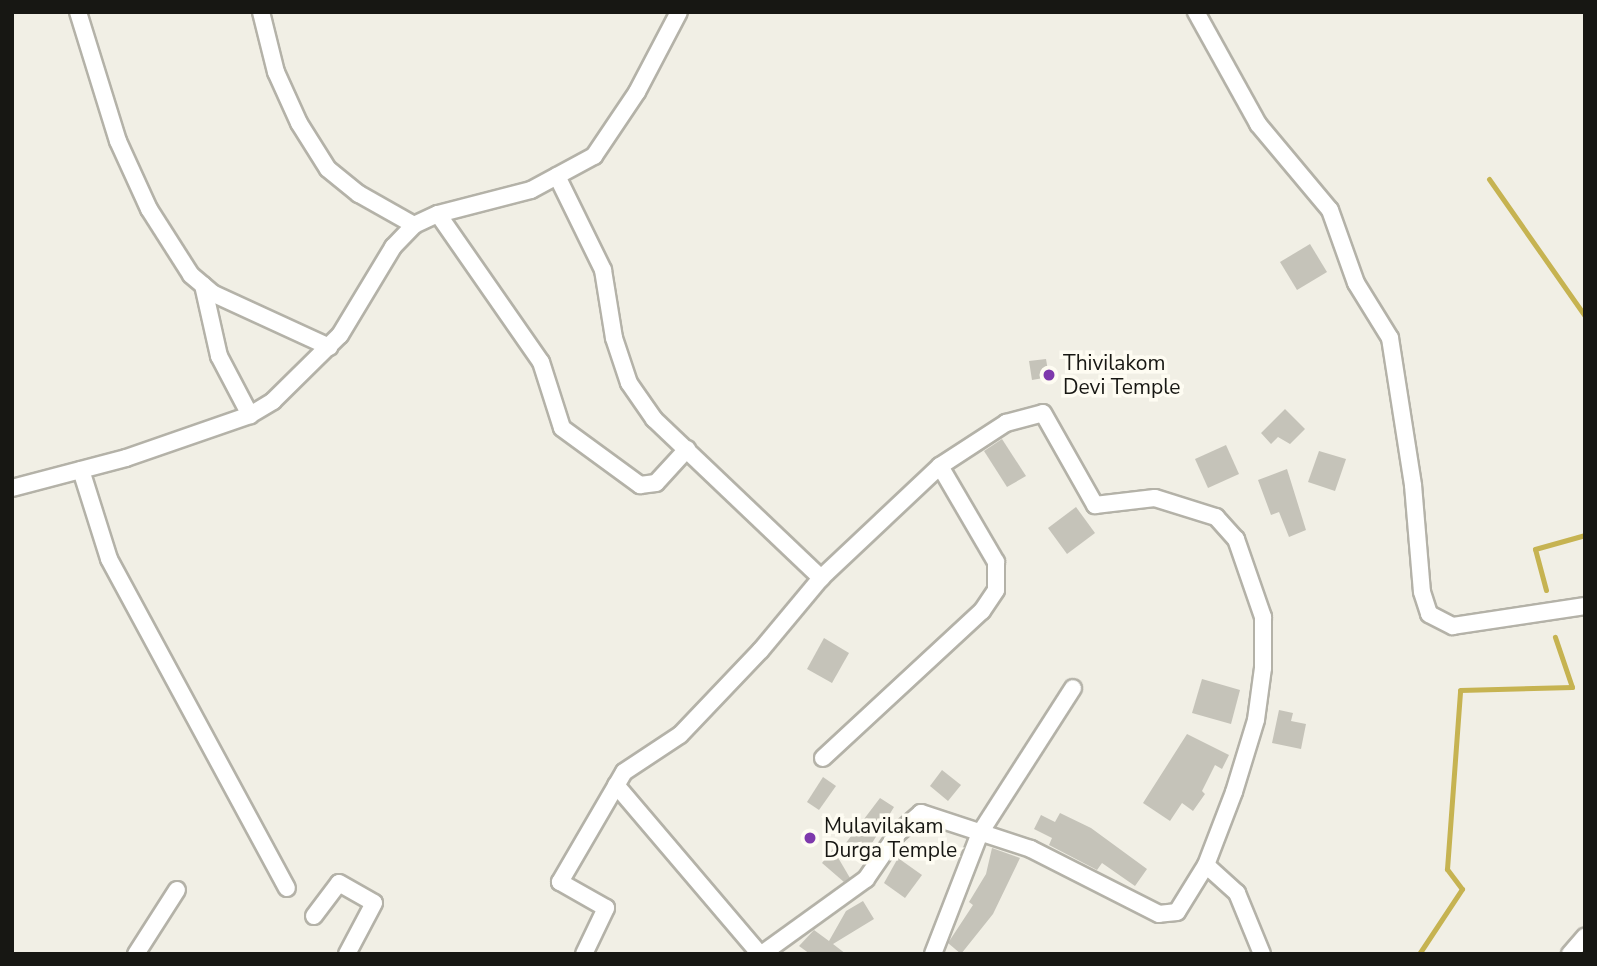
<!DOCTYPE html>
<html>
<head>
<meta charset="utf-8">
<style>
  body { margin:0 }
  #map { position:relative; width:1597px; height:966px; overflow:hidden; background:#f1efe5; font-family:"Nunito Sans",sans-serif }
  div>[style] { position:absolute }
  .stream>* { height:5px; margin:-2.5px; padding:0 2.5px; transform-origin:2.5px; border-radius:2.5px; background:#c6b351 }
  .building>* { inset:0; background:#c5c3b9 }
  .roads { filter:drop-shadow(2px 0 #b4b2a8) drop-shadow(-2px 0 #b4b2a8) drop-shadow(0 2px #b4b2a8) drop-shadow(0 -2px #b4b2a8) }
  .minor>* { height:16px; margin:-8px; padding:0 8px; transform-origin:8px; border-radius:8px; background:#fff }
  .dots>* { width:19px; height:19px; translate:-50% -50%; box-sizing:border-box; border:4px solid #fefcf2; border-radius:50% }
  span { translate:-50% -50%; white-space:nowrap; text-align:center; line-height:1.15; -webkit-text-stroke:7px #fefcf2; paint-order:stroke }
  .poi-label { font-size:21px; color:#171713 }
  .left { translate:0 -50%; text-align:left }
  .frame { position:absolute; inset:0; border:14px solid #171713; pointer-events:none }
</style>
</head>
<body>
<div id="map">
  <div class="stream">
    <i style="left:1489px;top:179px;width:167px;rotate:55deg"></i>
    <i style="left:1546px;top:590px;width:42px;rotate:-105deg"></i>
    <i style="left:1535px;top:549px;width:52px;rotate:-15.6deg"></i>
    <i style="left:1419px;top:954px;width:78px;rotate:-56.5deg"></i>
    <i style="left:1462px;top:889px;width:25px;rotate:-127deg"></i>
    <i style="left:1447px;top:869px;width:179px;rotate:-85.8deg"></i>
    <i style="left:1460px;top:690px;width:112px;rotate:-1.5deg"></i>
    <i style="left:1572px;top:687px;width:53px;rotate:-108.8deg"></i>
  </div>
  <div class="building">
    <i style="clip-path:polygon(1310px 244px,1327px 272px,1297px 290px,1280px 262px)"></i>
    <i style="clip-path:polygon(1046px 359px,1049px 377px,1032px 380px,1029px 361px)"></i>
    <i style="clip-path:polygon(1285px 409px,1305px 429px,1290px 444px,1278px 437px,1271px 444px,1261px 433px)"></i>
    <i style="clip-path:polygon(1002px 439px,1026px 476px,1007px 487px,984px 451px)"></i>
    <i style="clip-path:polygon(1226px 445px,1239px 474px,1208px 488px,1195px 459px)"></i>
    <i style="clip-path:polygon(1319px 451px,1346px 459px,1335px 491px,1308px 482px)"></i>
    <i style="clip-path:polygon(1287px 469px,1306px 530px,1289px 537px,1279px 512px,1271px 515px,1258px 480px)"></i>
    <i style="clip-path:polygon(1076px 507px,1095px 533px,1067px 554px,1048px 528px)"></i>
    <i style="clip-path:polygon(824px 638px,849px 653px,832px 683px,807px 669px)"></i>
    <i style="clip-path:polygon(1202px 679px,1240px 690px,1231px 724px,1192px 713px)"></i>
    <i style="clip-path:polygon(1279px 710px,1293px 713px,1291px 721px,1306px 724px,1301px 749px,1272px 743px)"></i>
    <i style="clip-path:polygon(1187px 734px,1229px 755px,1222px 769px,1215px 765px,1202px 791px,1205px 794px,1193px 811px,1182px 803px,1170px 821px,1143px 803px)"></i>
    <i style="clip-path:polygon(942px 770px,961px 785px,948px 801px,930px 786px)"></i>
    <i style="clip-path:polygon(823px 777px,836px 786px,819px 810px,807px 802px)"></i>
    <i style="clip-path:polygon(880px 798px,894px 807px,863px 858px,857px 854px,851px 861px,839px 852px)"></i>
    <i style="clip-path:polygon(1060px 813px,1091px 828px,1147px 869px,1135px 886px,1102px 863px,1097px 870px,1049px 845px,1052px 838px,1034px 829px,1041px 815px,1055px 822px)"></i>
    <i style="clip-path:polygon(992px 848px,1020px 858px,993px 914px,961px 954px,948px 943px,973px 905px,969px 902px,986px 874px)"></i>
    <i style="clip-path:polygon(833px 849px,850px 878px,844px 882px,822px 863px)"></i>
    <i style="clip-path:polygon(898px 858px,922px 875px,905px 898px,884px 883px)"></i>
    <i style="clip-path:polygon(863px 901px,874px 919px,833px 944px,846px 954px,810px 954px,799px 946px,814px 930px,829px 941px,846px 911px)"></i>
  </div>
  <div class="roads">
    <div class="minor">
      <i style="left:78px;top:12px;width:135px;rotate:72.8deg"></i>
      <i style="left:118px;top:141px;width:75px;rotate:65.5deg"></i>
      <i style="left:149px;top:209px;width:78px;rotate:57.5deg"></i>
      <i style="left:191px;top:275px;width:30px;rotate:40deg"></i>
      <i style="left:214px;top:294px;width:127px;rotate:24.7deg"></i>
      <i style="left:261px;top:12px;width:62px;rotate:76deg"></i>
      <i style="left:276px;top:72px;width:56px;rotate:65.7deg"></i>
      <i style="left:299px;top:123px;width:54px;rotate:57.8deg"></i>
      <i style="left:328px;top:169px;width:40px;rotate:39deg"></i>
      <i style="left:359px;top:194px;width:63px;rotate:29.4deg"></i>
      <i style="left:1196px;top:12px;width:128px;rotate:61deg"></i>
      <i style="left:1258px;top:124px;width:112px;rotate:50.1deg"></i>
      <i style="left:1330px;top:210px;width:77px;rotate:70.4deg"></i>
      <i style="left:1356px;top:283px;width:65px;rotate:58.3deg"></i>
      <i style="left:1390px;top:338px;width:149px;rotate:81.1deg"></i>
      <i style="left:1413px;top:485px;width:107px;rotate:85.2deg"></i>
      <i style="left:1422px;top:592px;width:23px;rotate:72deg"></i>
      <i style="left:1429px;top:614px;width:27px;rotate:27deg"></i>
      <i style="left:1453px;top:626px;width:134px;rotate:-8.6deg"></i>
      <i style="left:557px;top:176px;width:105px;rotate:63.9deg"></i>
      <i style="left:603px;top:270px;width:69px;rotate:80.8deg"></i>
      <i style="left:614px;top:338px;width:47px;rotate:71.6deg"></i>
      <i style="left:629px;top:383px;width:44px;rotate:55.2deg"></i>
      <i style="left:654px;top:419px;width:231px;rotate:43.6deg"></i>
      <i style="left:438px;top:214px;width:180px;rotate:55.2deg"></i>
      <i style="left:541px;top:362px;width:69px;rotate:72.3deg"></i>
      <i style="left:562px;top:428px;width:97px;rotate:36.2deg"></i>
      <i style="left:640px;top:485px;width:16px;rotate:-7deg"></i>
      <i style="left:656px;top:483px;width:46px;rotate:-47.6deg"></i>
      <i style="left:203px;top:285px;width:73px;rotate:77.3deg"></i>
      <i style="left:219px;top:356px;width:67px;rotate:62.3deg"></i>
      <i style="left:81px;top:470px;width:93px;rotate:72.5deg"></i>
      <i style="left:109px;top:559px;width:374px;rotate:61.6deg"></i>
      <i style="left:12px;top:488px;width:118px;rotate:-14.7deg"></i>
      <i style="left:126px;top:458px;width:131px;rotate:-19.1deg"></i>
      <i style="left:250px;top:415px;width:27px;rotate:-31deg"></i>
      <i style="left:273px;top:401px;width:94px;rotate:-44.6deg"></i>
      <i style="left:340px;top:335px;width:103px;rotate:-58.9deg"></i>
      <i style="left:393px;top:247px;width:30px;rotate:-46deg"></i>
      <i style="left:414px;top:225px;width:26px;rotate:-25deg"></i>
      <i style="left:438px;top:214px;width:96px;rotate:-14.5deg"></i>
      <i style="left:531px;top:190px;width:72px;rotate:-28.4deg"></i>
      <i style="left:594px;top:156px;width:77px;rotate:-56.1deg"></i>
      <i style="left:637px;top:92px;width:90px;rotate:-62.3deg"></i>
      <i style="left:823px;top:758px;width:217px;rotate:-42.8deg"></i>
      <i style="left:982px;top:611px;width:25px;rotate:-56deg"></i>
      <i style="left:996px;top:590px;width:28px;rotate:-90deg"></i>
      <i style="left:996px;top:562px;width:111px;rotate:-120.3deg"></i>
      <i style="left:616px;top:785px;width:222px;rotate:49.6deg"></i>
      <i style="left:1206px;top:865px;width:42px;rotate:42.1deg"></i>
      <i style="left:1237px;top:893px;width:66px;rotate:67.7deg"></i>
      <i style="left:314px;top:916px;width:41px;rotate:-52.9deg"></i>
      <i style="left:339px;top:883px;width:40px;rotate:29.7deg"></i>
      <i style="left:374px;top:903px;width:58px;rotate:117.9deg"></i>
      <i style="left:136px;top:954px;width:76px;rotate:-57.4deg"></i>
      <i style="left:584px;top:954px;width:51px;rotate:-64.4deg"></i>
      <i style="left:606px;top:908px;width:53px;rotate:-150.5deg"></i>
      <i style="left:560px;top:882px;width:127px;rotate:-59.8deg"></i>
      <i style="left:624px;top:772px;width:67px;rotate:-33.5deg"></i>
      <i style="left:680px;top:735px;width:117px;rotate:-46.4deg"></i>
      <i style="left:761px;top:650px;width:94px;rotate:-50.2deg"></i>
      <i style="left:821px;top:578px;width:163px;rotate:-43.3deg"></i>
      <i style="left:940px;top:466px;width:79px;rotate:-33.1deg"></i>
      <i style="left:1006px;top:423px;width:38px;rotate:-15deg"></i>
      <i style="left:1043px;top:413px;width:106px;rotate:60.5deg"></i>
      <i style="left:1095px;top:505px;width:60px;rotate:-6.7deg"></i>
      <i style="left:1155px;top:498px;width:64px;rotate:17.3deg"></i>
      <i style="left:1216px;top:517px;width:30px;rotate:48deg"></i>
      <i style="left:1236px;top:539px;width:83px;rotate:70.9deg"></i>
      <i style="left:1263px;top:617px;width:51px;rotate:90deg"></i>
      <i style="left:1263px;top:668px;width:52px;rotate:97.7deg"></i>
      <i style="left:1256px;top:720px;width:75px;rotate:107deg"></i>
      <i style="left:1234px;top:792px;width:78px;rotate:111deg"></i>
      <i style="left:1206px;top:865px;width:55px;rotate:121.7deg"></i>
      <i style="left:1177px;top:912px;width:18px;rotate:174deg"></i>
      <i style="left:1159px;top:914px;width:144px;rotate:-153.1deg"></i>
      <i style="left:1031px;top:849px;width:116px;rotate:-161.9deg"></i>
      <i style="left:921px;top:813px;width:32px;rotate:139deg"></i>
      <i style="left:897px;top:834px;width:55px;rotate:124.6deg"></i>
      <i style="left:866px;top:879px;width:128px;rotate:144.2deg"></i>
      <i style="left:933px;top:954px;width:130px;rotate:-68.8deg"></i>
      <i style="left:980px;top:833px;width:172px;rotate:-57.3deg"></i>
      <i style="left:1570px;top:954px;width:23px;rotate:-49deg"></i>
    </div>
  </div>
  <div class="dots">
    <i style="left:1049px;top:375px;background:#7e39ac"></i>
    <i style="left:810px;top:838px;background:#7e39ac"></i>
  </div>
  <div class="poi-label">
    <span class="left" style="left:1063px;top:375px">Thivilakom<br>Devi Temple</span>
    <span class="left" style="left:824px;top:838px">Mulavilakam<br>Durga Temple</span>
  </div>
  <div class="frame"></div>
</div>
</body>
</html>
